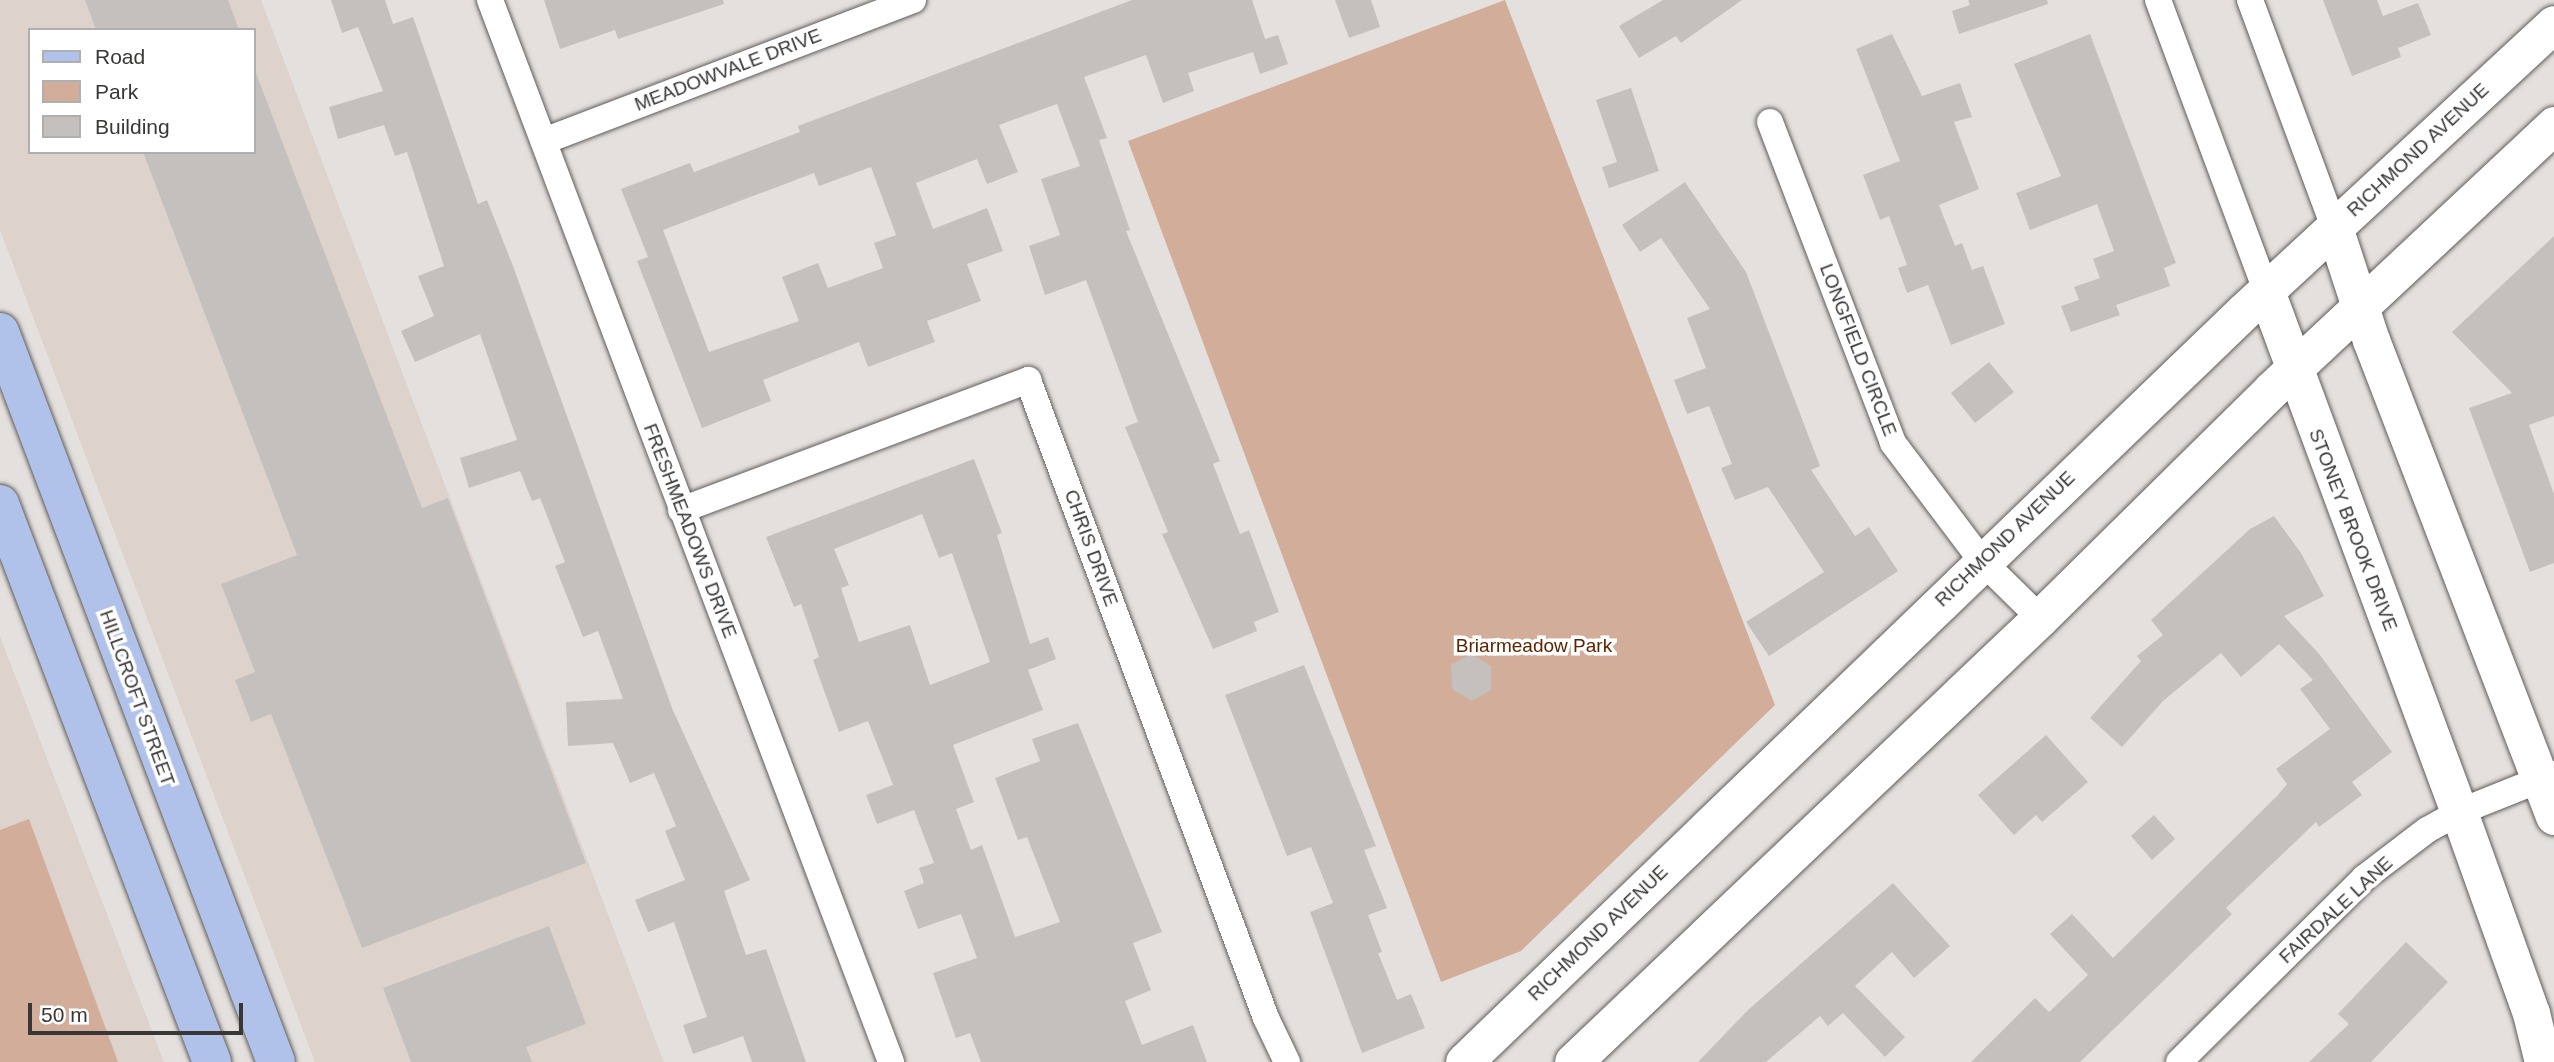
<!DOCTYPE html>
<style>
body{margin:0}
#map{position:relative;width:2554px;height:1062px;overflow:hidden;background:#e4e0de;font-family:Arial,sans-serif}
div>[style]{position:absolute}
.built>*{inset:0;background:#ded3cc}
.green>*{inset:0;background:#d1ad9a}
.building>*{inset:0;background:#c4c0be}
.roads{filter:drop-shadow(0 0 2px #605d5b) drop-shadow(0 0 2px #605d5b)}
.street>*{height:26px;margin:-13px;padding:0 13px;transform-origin:13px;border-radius:13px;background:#fff}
.secondary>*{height:37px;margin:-18.5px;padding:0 18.5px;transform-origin:18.5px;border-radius:18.5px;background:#fff}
.primary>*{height:38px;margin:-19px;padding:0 19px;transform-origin:19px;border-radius:19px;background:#b1c2ea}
span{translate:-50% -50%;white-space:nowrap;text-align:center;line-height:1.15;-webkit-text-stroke:7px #fff;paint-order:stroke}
.street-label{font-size:19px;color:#393736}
.park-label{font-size:19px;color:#5a2500}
.legend{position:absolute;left:28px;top:28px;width:228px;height:126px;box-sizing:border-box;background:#fff;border:2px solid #b0afaf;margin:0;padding:9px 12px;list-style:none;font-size:21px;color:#393736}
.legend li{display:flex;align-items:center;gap:14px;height:35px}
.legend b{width:35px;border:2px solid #b0afaf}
.scale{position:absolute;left:28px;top:1003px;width:215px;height:32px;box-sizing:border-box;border:4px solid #393736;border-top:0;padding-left:9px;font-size:21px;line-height:24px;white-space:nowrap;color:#393736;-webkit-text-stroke:5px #fff;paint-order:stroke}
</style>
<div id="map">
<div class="built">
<div style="clip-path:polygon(evenodd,0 0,261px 0,664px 1062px,315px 1062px,0 230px,0 0,30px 30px,254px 30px,254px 152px,30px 152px,30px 30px)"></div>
<div style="clip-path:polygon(0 636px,164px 1062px,0 1062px)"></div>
</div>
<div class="green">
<div style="clip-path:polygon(1505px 0,1775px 705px,1521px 951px,1441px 982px,1128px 141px)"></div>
<div style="clip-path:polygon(29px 819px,118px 1062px,0 1062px,0 830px)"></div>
</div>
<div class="building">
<div style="clip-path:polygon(85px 0,228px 0,239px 30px,96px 30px)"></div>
<div style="clip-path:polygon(331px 0,385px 0,393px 24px,413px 17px,478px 204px,487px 200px,513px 266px,672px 708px,750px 880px,724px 891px,746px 955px,766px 949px,806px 1062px,752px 1062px,743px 1036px,693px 1054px,683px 1025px,707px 1017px,674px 922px,648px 932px,635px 900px,685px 880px,665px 831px,676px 826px,654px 773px,630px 783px,613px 743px,568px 746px,566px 702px,623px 699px,598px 631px,583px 637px,555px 566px,565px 562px,540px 498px,532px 501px,520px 471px,469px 488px,460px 458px,517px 440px,480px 334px,415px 362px,401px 331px,434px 316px,418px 276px,444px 266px,407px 152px,395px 156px,384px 125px,338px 139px,329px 107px,383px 91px,358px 27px,342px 33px)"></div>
<div style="clip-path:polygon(544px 0,723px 0,724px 4px,618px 39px,615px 30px,560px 49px)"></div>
<div style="clip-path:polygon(evenodd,1132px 0,1252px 0,1265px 39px,1278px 35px,1288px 64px,1260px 74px,1253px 52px,1188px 73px,1194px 91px,1163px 103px,1146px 55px,1084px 77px,1107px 138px,1099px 140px,1130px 230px,1126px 231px,1220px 461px,1213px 464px,1240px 534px,1249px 530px,1279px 612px,1254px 622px,1257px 631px,1213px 649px,1162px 534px,1168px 532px,1125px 427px,1138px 422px,1086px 280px,1045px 295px,1029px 246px,1060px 235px,1041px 179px,1080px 166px,1057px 104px,999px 125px,1018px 172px,987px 184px,977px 159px,916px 183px,933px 229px,987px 208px,1003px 251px,967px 264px,981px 301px,927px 321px,935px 342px,868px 367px,859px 342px,763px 380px,771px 401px,702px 428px,637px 261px,648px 257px,621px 189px,690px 163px,694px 172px,800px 132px,798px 126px,1132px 0,871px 167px,896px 235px,874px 243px,883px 268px,828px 288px,818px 263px,782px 277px,799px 321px,709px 352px,663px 230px,814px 173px,819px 186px,871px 167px)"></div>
<div style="clip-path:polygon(1335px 0,1371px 0,1380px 27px,1349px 38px)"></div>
<div style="clip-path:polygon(1663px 0,1742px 0,1681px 43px,1676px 36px,1639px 58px,1619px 26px)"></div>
<div style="clip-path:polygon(1968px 0,2047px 0,2048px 4px,1959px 34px,1952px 11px,1970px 5px)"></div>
<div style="clip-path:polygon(2323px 0,2377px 0,2383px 16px,2418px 3px,2431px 35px,2398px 48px,2401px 57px,2352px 76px)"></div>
<div style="clip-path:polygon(1892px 34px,1922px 96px,1960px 83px,1972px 117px,1954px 122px,1979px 189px,1939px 205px,1955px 246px,1962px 243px,1972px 270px,1983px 266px,2005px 324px,1951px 345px,1928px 285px,1907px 293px,1898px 268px,1907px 265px,1889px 216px,1880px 220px,1863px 175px,1900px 161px,1856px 49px)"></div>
<div style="clip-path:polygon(2090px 34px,2176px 263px,2164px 268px,2170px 286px,2116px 305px,2120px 315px,2071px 332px,2061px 306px,2079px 300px,2074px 287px,2100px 278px,2093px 259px,2114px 251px,2097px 204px,2030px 230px,2016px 193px,2061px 176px,2014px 64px)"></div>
<div style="clip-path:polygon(256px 73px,422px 508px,448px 498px,586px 863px,362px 948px,271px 714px,251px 722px,235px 680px,255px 672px,221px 584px,297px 555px,143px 152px,254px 152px)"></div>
<div style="clip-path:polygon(1631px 88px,1659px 171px,1609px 188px,1602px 167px,1617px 162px,1596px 100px)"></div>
<div style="clip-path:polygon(1685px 182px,1746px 272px,1820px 466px,1811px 470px,1855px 536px,1869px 527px,1898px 571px,1769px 656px,1746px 622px,1824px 572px,1768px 487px,1735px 500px,1721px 468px,1732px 464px,1709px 406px,1687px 414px,1674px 380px,1706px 368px,1687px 318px,1710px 309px,1661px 238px,1640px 252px,1622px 225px)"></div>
<div style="clip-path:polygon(2554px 236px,2554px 416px,2529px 425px,2554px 494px,2554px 563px,2530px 572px,2469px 408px,2512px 393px,2452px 332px)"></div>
<div style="clip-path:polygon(1989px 362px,2014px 392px,1975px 423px,1951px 393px)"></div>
<div style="clip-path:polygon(evenodd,974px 459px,1002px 533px,997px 535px,1030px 644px,1048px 637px,1056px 659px,1028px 670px,1043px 710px,953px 745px,974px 802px,956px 809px,971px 850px,982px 845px,1015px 937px,1060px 922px,1027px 837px,1018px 840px,995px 778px,1040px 761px,1032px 739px,1078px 723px,1162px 932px,1133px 943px,1151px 990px,1125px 1001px,1142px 1045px,1193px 1025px,1207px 1062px,981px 1062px,970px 1033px,956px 1038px,933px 973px,977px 958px,961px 914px,918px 929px,904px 891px,924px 883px,919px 868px,934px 863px,914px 810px,877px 824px,866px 795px,893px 785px,868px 721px,839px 732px,813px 660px,819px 657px,801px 604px,794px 607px,766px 537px,974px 459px,922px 514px,939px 558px,952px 553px,990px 662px,930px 685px,910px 625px,859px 642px,841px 588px,849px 585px,834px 549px,922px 514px)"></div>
<div style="clip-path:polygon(2274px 516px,2301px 553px,2324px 596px,2284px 616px,2320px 655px,2392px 752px,2352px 782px,2362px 795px,2319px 827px,2316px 822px,2226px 908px,2232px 914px,2080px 1062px,1971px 1062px,2035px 998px,2049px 1012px,2088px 975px,2050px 934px,2072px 914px,2113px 958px,2277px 796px,2287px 784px,2276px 769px,2330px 729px,2300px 689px,2313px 680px,2279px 644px,2241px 677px,2221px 653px,2163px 701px,2122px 747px,2090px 718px,2141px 661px,2137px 656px,2163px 635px,2151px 620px,2250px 529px)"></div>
<div style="clip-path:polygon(1471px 654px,1491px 666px,1491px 690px,1472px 701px,1452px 689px,1451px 665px)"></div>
<div style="clip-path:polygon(1304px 665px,1376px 846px,1364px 850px,1387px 908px,1368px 915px,1382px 952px,1378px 953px,1397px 1000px,1411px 994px,1425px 1028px,1362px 1053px,1310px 912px,1333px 903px,1311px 847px,1287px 856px,1225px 695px)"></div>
<div style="clip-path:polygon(2046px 735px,2088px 782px,2042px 822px,2036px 815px,2014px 835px,1978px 795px)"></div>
<div style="clip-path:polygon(2154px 815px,2175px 839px,2152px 860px,2131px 836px)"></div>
<div style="clip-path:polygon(1893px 883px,1950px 946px,1914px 978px,1892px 952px,1855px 986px,1905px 1037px,1885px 1057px,1843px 1013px,1828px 1026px,1820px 1016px,1766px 1062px,1698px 1062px,1748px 1010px)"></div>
<div style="clip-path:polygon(549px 926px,586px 1024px,526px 1047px,532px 1062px,411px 1062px,383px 988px)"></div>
<div style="clip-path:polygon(2406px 942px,2448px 982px,2371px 1062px,2309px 1062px,2349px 1024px,2338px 1014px)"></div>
</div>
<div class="roads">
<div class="street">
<div style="left:490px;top:0;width:1135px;rotate:69.31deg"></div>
<div style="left:2158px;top:0;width:310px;rotate:69.6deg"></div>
<div style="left:2250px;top:0;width:242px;rotate:69.7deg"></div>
<div style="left:1770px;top:122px;width:344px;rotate:69deg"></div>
<div style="left:1893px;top:443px;width:148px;rotate:53deg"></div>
<div style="left:1982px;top:561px;width:81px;rotate:44.5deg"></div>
<div style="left:544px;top:141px;width:395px;rotate:-20.9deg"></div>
<div style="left:681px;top:510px;width:371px;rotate:-20.5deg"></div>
<div style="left:1028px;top:380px;width:681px;rotate:69.54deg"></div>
<div style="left:1266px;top:1018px;width:49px;rotate:64.5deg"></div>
<div style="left:2179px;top:1062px;width:261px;rotate:-44.8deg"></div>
<div style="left:2364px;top:878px;width:79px;rotate:-37.3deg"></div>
<div style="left:2427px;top:830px;width:37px;rotate:-29deg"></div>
<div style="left:2459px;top:812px;width:102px;rotate:-21.8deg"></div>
</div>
<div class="secondary">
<div style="left:2334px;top:227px;width:119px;rotate:71.9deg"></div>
<div style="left:2371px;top:340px;width:510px;rotate:68.97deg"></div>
<div style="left:2266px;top:291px;width:556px;rotate:69.67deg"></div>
<div style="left:2459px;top:812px;width:214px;rotate:70.3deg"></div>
<div style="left:2531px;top:1013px;width:50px;rotate:76.2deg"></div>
<div style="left:1464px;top:1062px;width:1083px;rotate:-43.91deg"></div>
<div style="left:2244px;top:311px;width:422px;rotate:-42.8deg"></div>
<div style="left:1573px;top:1062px;width:644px;rotate:-43.55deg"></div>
<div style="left:2040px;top:618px;width:325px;rotate:-44.6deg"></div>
<div style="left:2271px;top:390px;width:388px;rotate:-43.1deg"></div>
</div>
<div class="primary">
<div style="left:0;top:332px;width:780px;rotate:69.29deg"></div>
<div style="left:0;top:504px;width:597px;rotate:69.2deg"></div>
</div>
</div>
<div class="street-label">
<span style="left:728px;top:70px;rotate:-21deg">MEADOWVALE DRIVE</span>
<span style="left:2418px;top:150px;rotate:-43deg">RICHMOND AVENUE</span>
<span style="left:1858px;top:350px;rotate:69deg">LONGFIELD CIRCLE</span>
<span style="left:2353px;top:530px;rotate:69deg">STONEY BROOK DRIVE</span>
<span style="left:690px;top:531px;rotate:69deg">FRESHMEADOWS DRIVE</span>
<span style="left:2005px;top:539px;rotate:-44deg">RICHMOND AVENUE</span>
<span style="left:1091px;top:548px;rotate:70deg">CHRIS DRIVE</span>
<span style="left:137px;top:698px;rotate:70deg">HILLCROFT STREET</span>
<span style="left:2336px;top:910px;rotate:-43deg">FAIRDALE LANE</span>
<span style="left:1598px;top:933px;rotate:-44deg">RICHMOND AVENUE</span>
</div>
<div class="park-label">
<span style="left:1534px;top:646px">Briarmeadow Park</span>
</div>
<ul class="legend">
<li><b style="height:9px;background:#b1c2ea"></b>Road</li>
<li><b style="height:19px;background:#d1ad9a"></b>Park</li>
<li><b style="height:19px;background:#c4c0be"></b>Building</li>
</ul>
<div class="scale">50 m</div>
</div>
